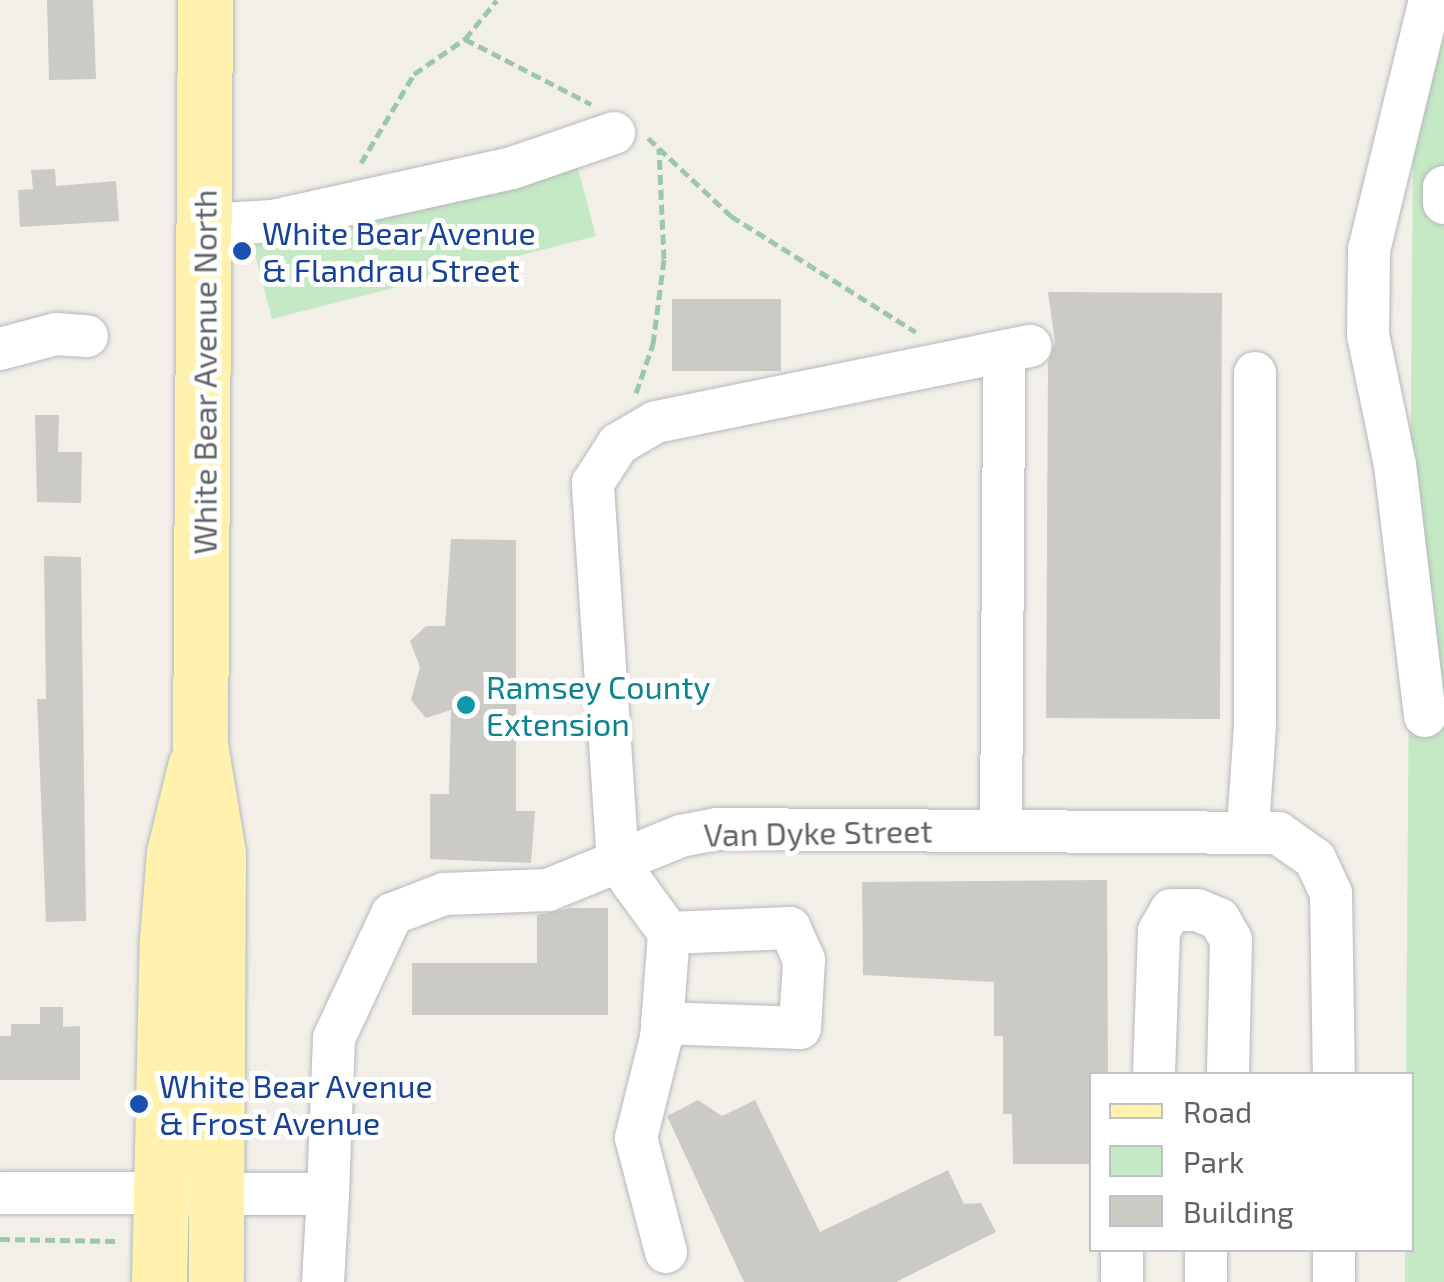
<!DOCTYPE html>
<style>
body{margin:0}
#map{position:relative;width:1444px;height:1282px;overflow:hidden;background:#f1efe8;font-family:"Exo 2",sans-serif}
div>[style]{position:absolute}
.green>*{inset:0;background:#c5e8c5}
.building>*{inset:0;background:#cccac5}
.path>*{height:5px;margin-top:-2.5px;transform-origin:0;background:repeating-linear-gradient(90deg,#9cc7a9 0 10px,transparent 0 15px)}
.roads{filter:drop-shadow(0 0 2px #b5b8bc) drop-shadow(0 0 2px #b5b8bc)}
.minor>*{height:42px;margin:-21px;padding:0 21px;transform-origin:21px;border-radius:21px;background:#fff}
.major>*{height:55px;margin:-27.5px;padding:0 27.5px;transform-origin:27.5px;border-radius:27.5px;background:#fff2af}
.dots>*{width:28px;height:28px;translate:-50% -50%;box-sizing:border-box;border:5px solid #fff;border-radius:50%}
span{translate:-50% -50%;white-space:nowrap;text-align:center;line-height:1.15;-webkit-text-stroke:10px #fff;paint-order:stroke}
.transit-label{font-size:32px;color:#164399}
.left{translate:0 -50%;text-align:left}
.street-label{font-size:32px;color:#5f6368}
.culture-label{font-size:32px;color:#0d838f}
.legend{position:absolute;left:1089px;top:1072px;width:325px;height:180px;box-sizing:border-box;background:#fff;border:2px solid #bfc1c3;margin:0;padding:12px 18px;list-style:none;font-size:30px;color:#5f6368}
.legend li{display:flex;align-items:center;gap:20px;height:50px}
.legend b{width:50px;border:2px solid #bfc1c3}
</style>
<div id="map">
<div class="green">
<div style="clip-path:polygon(1414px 0,1444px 0,1444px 1282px,1405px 1282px,1405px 1250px,1412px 1250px,1412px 1074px,1406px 1074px)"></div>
<div style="clip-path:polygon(576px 162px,596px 236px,272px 319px,253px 246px)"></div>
</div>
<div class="building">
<div style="clip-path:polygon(47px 0,93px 0,96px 79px,49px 80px)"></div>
<div style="clip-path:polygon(55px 169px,56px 186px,116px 181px,119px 221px,20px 227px,18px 190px,33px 189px,31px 170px)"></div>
<div style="clip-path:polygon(1048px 292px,1222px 293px,1220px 719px,1046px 718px,1048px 363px,1055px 342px)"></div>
<div style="clip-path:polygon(672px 299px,781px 299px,781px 371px,672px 371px)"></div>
<div style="clip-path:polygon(35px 415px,59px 415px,58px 452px,82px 452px,81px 503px,37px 502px)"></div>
<div style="clip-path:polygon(451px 539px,516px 540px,516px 811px,535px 811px,531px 863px,430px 859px,430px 794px,449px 794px,451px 710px,426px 718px,411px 700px,420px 667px,410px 641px,426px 626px,445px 626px)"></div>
<div style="clip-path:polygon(44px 556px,81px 557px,86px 921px,46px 922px,37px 699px,46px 699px)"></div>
<div style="clip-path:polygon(1107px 880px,1108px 1074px,1092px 1074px,1092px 1164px,1013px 1164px,1012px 1114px,1003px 1114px,1003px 1036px,994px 1036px,994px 982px,863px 975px,862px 882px)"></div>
<div style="clip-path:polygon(571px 908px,608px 908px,608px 1015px,412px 1015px,412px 963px,537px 963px,537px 915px)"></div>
<div style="clip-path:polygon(40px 1007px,63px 1007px,63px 1027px,80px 1026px,80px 1080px,0 1080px,0 1036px,11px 1036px,11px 1024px,40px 1024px)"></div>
<div style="clip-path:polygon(698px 1100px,722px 1116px,755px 1100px,820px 1232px,948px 1170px,964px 1204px,981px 1203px,996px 1232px,896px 1282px,744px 1282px,667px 1116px)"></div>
</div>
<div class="path">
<div style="left:465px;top:39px;width:142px;rotate:27.3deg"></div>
<div style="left:648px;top:138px;width:114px;rotate:43.2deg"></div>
<div style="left:731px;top:216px;width:218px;rotate:32.1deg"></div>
<div style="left:361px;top:163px;width:104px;rotate:-59.2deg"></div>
<div style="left:414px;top:74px;width:62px;rotate:-34.5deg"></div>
<div style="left:465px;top:39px;width:50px;rotate:-50.6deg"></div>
<div style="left:636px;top:393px;width:52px;rotate:-70.9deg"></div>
<div style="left:653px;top:344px;width:86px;rotate:-82.6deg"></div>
<div style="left:664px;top:259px;width:111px;rotate:-92.6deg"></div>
<div style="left:0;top:1239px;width:117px;rotate:1deg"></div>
</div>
<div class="roads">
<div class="minor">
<div style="left:1444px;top:187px;width:16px;rotate:90deg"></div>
<div style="left:204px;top:225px;width:69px;rotate:-3.3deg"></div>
<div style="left:273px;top:221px;width:245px;rotate:-12.5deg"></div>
<div style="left:512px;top:168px;width:108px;rotate:-18.9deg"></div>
<div style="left:0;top:349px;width:58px;rotate:-15deg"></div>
<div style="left:56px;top:334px;width:31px;rotate:4deg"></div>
<div style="left:1425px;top:716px;width:253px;rotate:-96.8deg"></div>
<div style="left:1395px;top:465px;width:133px;rotate:-101.7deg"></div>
<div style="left:1368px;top:335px;width:85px;rotate:-89.3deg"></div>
<div style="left:1369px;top:250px;width:257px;rotate:-76.3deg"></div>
<div style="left:1248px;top:828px;width:104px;rotate:-86.1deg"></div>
<div style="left:1255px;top:724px;width:351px;rotate:-90deg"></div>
<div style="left:1001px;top:829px;width:478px;rotate:-89.6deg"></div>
<div style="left:662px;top:1023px;width:138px;rotate:2.1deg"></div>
<div style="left:800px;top:1028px;width:68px;rotate:-86.6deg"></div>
<div style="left:804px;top:960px;width:35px;rotate:-114deg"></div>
<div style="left:790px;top:928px;width:121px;rotate:177.6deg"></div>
<div style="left:1154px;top:1074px;width:143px;rotate:-88deg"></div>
<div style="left:1159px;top:931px;width:24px;rotate:-60deg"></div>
<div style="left:1171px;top:910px;width:26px"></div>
<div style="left:1197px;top:910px;width:24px;rotate:22deg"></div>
<div style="left:1219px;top:919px;width:24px;rotate:60deg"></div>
<div style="left:1231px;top:940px;width:134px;rotate:91.3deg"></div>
<div style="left:0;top:1193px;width:328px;rotate:0.2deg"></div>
<div style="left:328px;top:1194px;width:156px;rotate:-87.8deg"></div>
<div style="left:334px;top:1038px;width:137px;rotate:-64.9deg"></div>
<div style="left:392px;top:914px;width:56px;rotate:-21deg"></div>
<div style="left:444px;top:894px;width:104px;rotate:-2.2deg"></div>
<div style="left:548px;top:890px;width:144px;rotate:-22.1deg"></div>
<div style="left:681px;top:836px;width:37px;rotate:-11deg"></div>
<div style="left:717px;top:829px;width:561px;rotate:0.41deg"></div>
<div style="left:1278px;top:833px;width:45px;rotate:35.1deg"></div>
<div style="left:1315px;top:859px;width:38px;rotate:65deg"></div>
<div style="left:1331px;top:893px;width:181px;rotate:89.1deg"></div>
<div style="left:666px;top:1252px;width:118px;rotate:-104.7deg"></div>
<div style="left:636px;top:1138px;width:103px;rotate:-76deg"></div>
<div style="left:661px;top:1038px;width:105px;rotate:-85.6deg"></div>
<div style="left:669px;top:933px;width:87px;rotate:-126.1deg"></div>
<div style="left:618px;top:863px;width:381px;rotate:-93.8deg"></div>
<div style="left:593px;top:483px;width:46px;rotate:-57.3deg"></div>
<div style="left:618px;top:444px;width:44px;rotate:-30.1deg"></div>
<div style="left:656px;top:422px;width:382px;rotate:-11.5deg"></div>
<div style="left:323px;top:1282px;width:88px;rotate:-86.7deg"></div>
<div style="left:1122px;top:1282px;width:32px;rotate:-90deg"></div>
<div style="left:1206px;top:1282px;width:32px;rotate:-90deg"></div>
<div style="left:1334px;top:1282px;width:32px;rotate:-90deg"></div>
</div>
<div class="major">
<div style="left:205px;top:0;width:745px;rotate:90.38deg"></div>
<div style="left:200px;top:745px;width:110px;rotate:80.6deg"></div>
<div style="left:218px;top:854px;width:428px;rotate:90.3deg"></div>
<div style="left:159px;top:1282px;width:341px;rotate:-88.7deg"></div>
<div style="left:167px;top:941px;width:88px;rotate:-85.5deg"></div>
<div style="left:174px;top:853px;width:89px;rotate:-76.3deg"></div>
</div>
</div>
<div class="dots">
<div style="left:242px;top:251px;background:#1a4fb4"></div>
<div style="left:466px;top:705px;background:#0f9aa8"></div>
<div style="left:139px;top:1104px;background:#1a4fb4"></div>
</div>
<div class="transit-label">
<span class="left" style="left:262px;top:251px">White Bear Avenue<br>&amp; Flandrau Street</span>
<span class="left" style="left:159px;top:1104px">White Bear Avenue<br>&amp; Frost Avenue</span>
</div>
<div class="street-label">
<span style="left:204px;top:372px;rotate:-90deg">White Bear Avenue North</span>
<span style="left:818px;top:832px;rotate:-1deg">Van Dyke Street</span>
</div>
<div class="culture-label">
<span class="left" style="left:486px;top:705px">Ramsey County<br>Extension</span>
</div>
<ul class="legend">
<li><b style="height:12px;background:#fff2af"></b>Road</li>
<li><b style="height:28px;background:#c5e8c5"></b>Park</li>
<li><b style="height:28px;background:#cccac5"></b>Building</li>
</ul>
</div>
